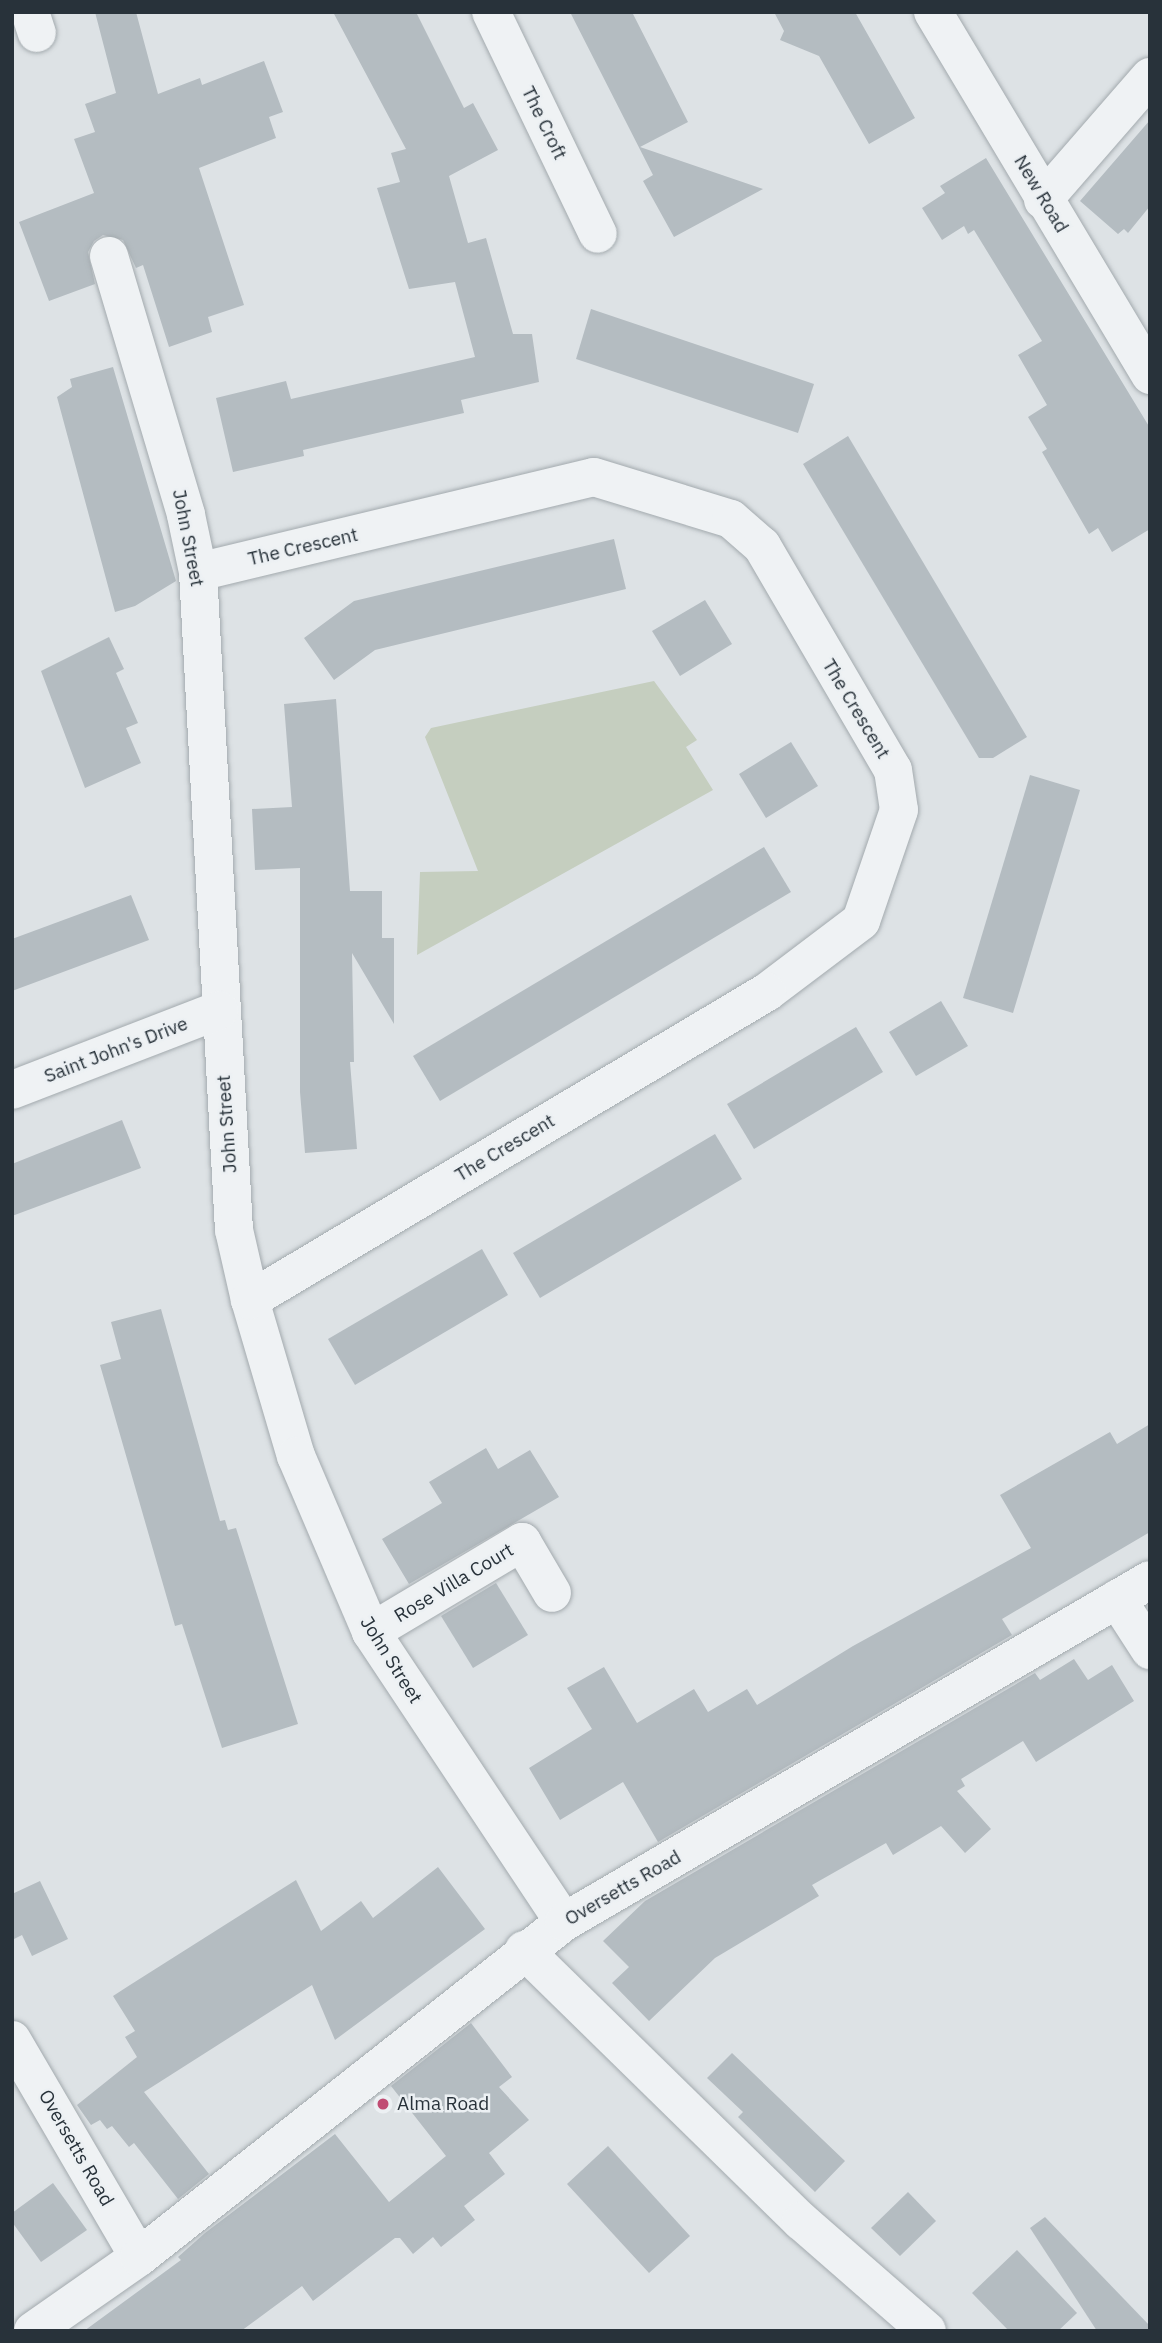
<!DOCTYPE html>
<style>
body{margin:0}
#map{position:relative;width:1162px;height:2343px;overflow:hidden;background:#dde2e5;font-family:"IBM Plex Sans",sans-serif}
div>[style]{position:absolute}
.green>*{inset:0;background:#c5cebf}
.building>*{inset:0;background:#b4bcc1}
.roads{filter:drop-shadow(0 0 2px #a3aaae) drop-shadow(0 0 2px #a3aaae)}
.street>*{height:38px;margin:-19px;padding:0 19px;transform-origin:19px;border-radius:19px;background:#eff2f4}
.dots>*{width:19px;height:19px;translate:-50% -50%;box-sizing:border-box;border:4px solid #ecf0f3;border-radius:50%}
span{translate:-50% -50%;white-space:nowrap;text-align:center;line-height:1.15;-webkit-text-stroke:5px #ecf0f3;paint-order:stroke}
.street-label{font-size:19px;color:#28323a}
.poi-label{font-size:19px;color:#28323a}
.left{translate:0 -50%;text-align:left}
.frame{position:absolute;inset:0;border:14px solid #28323a;pointer-events:none}
</style>
<div id="map">
<div class="green">
<div style="clip-path:polygon(654px 681px,697px 740px,686px 747px,713px 790px,417px 955px,420px 872px,478px 871px,425px 737px,431px 728px)"></div>
</div>
<div class="building">
<div style="clip-path:polygon(95px 12px,136px 12px,158px 94px,200px 78px,202px 85px,264px 61px,283px 112px,269px 117px,276px 138px,199px 168px,244px 305px,208px 317px,212px 332px,169px 347px,143px 265px,136px 268px,123px 240px,103px 235px,94px 241px,88px 252px,95px 284px,49px 301px,19px 222px,94px 193px,74px 139px,95px 132px,85px 104px,116px 93px)"></div>
<div style="clip-path:polygon(333px 12px,416px 12px,464px 108px,473px 103px,498px 150px,449px 176px,468px 243px,486px 238px,513px 334px,532px 334px,539px 382px,461px 400px,464px 413px,303px 450px,304px 456px,233px 472px,216px 398px,286px 381px,291px 399px,475px 357px,455px 282px,409px 289px,377px 188px,400px 182px,391px 153px,406px 149px)"></div>
<div style="clip-path:polygon(570px 12px,632px 12px,688px 122px,640px 147px,763px 189px,674px 237px,643px 181px,653px 175px)"></div>
<div style="clip-path:polygon(774px 12px,855px 12px,915px 118px,869px 144px,819px 56px,780px 40px,784px 31px)"></div>
<div style="clip-path:polygon(1150px 120px,1150px 206px,1128px 233px,1124px 229px,1118px 234px,1080px 201px)"></div>
<div style="clip-path:polygon(986px 158px,1150px 428px,1150px 529px,1112px 552px,1098px 528px,1089px 534px,1042px 452px,1047px 449px,1028px 417px,1047px 405px,1018px 355px,1042px 341px,974px 230px,968px 234px,964px 226px,942px 240px,922px 208px,945px 193px,940px 186px)"></div>
<div style="clip-path:polygon(591px 309px,814px 384px,798px 433px,576px 359px)"></div>
<div style="clip-path:polygon(113px 367px,176px 581px,135px 606px,115px 612px,57px 397px,72px 387px,70px 379px)"></div>
<div style="clip-path:polygon(848px 436px,1027px 737px,993px 758px,979px 758px,803px 464px)"></div>
<div style="clip-path:polygon(614px 539px,626px 589px,375px 650px,334px 680px,304px 638px,354px 601px)"></div>
<div style="clip-path:polygon(705px 600px,732px 644px,680px 676px,652px 631px)"></div>
<div style="clip-path:polygon(109px 637px,124px 669px,116px 673px,138px 723px,126px 728px,141px 763px,85px 788px,41px 671px)"></div>
<div style="clip-path:polygon(336px 699px,350px 891px,382px 891px,382px 938px,394px 938px,394px 1024px,352px 953px,354px 1062px,350px 1062px,357px 1149px,305px 1153px,300px 1092px,300px 868px,255px 870px,252px 809px,292px 807px,284px 704px)"></div>
<div style="clip-path:polygon(791px 742px,818px 786px,766px 818px,739px 774px)"></div>
<div style="clip-path:polygon(1030px 775px,1080px 790px,1013px 1013px,963px 998px)"></div>
<div style="clip-path:polygon(764px 847px,791px 892px,440px 1101px,413px 1056px)"></div>
<div style="clip-path:polygon(131px 895px,149px 940px,12px 991px,12px 939px)"></div>
<div style="clip-path:polygon(941px 1001px,968px 1046px,916px 1076px,889px 1032px)"></div>
<div style="clip-path:polygon(856px 1027px,883px 1072px,754px 1149px,727px 1104px)"></div>
<div style="clip-path:polygon(122px 1120px,141px 1168px,12px 1216px,12px 1164px)"></div>
<div style="clip-path:polygon(715px 1134px,742px 1179px,540px 1298px,513px 1253px)"></div>
<div style="clip-path:polygon(482px 1249px,508px 1295px,355px 1385px,328px 1339px)"></div>
<div style="clip-path:polygon(161px 1309px,220px 1521px,225px 1520px,228px 1530px,236px 1528px,298px 1724px,222px 1748px,182px 1624px,175px 1626px,100px 1365px,121px 1359px,111px 1322px)"></div>
<div style="clip-path:polygon(1150px 1424px,1150px 1532px,1002px 1619px,1012px 1635px,658px 1842px,623px 1782px,560px 1820px,529px 1768px,592px 1729px,567px 1688px,604px 1667px,637px 1723px,694px 1689px,708px 1712px,747px 1689px,757px 1705px,853px 1646px,1031px 1548px,1000px 1495px,1110px 1432px,1117px 1444px)"></div>
<div style="clip-path:polygon(486px 1448px,498px 1469px,530px 1450px,559px 1497px,409px 1584px,382px 1539px,442px 1503px,429px 1482px)"></div>
<div style="clip-path:polygon(496px 1583px,528px 1635px,473px 1668px,441px 1616px)"></div>
<div style="clip-path:polygon(1074px 1659px,1088px 1680px,1112px 1665px,1134px 1701px,1036px 1762px,1023px 1741px,961px 1779px,965px 1786px,957px 1791px,991px 1829px,965px 1853px,941px 1826px,893px 1855px,886px 1843px,812px 1885px,819px 1896px,715px 1958px,649px 2021px,612px 1983px,629px 1967px,603px 1941px,645px 1901px,1035px 1673px,1040px 1680px)"></div>
<div style="clip-path:polygon(438px 1867px,485px 1929px,335px 2040px,312px 1985px,144px 2092px,209px 2174px,178px 2199px,134px 2143px,129px 2147px,112px 2126px,107px 2129px,100px 2120px,91px 2125px,77px 2105px,137px 2057px,125px 2037px,135px 2031px,113px 1996px,130px 1985px,296px 1880px,321px 1931px,361px 1901px,373px 1918px)"></div>
<div style="clip-path:polygon(40px 1881px,68px 1939px,32px 1956px,22px 1935px,12px 1940px,12px 1894px)"></div>
<div style="clip-path:polygon(471px 2023px,512px 2077px,499px 2087px,529px 2120px,489px 2153px,505px 2174px,464px 2206px,475px 2220px,441px 2247px,433px 2237px,413px 2254px,400px 2238px,395px 2238px,313px 2301px,302px 2286px,241px 2331px,84px 2331px,181px 2260px,178px 2257px,205px 2233px,335px 2134px,389px 2202px,446px 2156px,391px 2086px)"></div>
<div style="clip-path:polygon(732px 2053px,845px 2161px,815px 2192px,738px 2117px,743px 2112px,707px 2078px)"></div>
<div style="clip-path:polygon(608px 2146px,690px 2236px,649px 2273px,567px 2184px)"></div>
<div style="clip-path:polygon(53px 2183px,87px 2230px,41px 2262px,12px 2222px,12px 2213px)"></div>
<div style="clip-path:polygon(908px 2192px,936px 2221px,900px 2256px,871px 2228px)"></div>
<div style="clip-path:polygon(1045px 2217px,1150px 2326px,1150px 2331px,1097px 2331px,1030px 2228px)"></div>
<div style="clip-path:polygon(1017px 2250px,1077px 2313px,1058px 2331px,1009px 2331px,972px 2293px)"></div>
</div>
<div class="roads">
<div class="street">
<div style="left:30px;top:12px;width:22px;rotate:72deg"></div>
<div style="left:491px;top:12px;width:246px;rotate:64.3deg"></div>
<div style="left:933px;top:12px;width:423px;rotate:59.1deg"></div>
<div style="left:1043px;top:200px;width:163px;rotate:-49deg"></div>
<div style="left:109px;top:256px;width:270px;rotate:73.4deg"></div>
<div style="left:186px;top:515px;width:58px;rotate:78.1deg"></div>
<div style="left:198px;top:572px;width:659px;rotate:86.87deg"></div>
<div style="left:234px;top:1230px;width:72px;rotate:77.1deg"></div>
<div style="left:250px;top:1300px;width:163px;rotate:73.6deg"></div>
<div style="left:296px;top:1456px;width:191px;rotate:66.9deg"></div>
<div style="left:371px;top:1632px;width:348px;rotate:56.4deg"></div>
<div style="left:198px;top:572px;width:407px;rotate:-13.5deg"></div>
<div style="left:594px;top:477px;width:143px;rotate:17deg"></div>
<div style="left:731px;top:519px;width:41px;rotate:41.1deg"></div>
<div style="left:762px;top:546px;width:259px;rotate:59.7deg"></div>
<div style="left:893px;top:770px;width:40px;rotate:81.5deg"></div>
<div style="left:899px;top:810px;width:117px;rotate:108.9deg"></div>
<div style="left:861px;top:921px;width:118px;rotate:142.9deg"></div>
<div style="left:767px;top:992px;width:602px;rotate:149.22deg"></div>
<div style="left:12px;top:1090px;width:222px;rotate:-21.1deg"></div>
<div style="left:1117px;top:1599px;width:61px;rotate:57.1deg"></div>
<div style="left:371px;top:1632px;width:176px;rotate:-30.8deg"></div>
<div style="left:522px;top:1542px;width:59px;rotate:59.5deg"></div>
<div style="left:524px;top:1950px;width:388px;rotate:44.4deg"></div>
<div style="left:801px;top:2221px;width:167px;rotate:41.1deg"></div>
<div style="left:12px;top:2040px;width:251px;rotate:59.7deg"></div>
<div style="left:33px;top:2331px;width:129px;rotate:-34.9deg"></div>
<div style="left:139px;top:2257px;width:541px;rotate:-38.25deg"></div>
<div style="left:564px;top:1922px;width:678px;rotate:-30.27deg"></div>
</div>
</div>
<div class="dots">
<div style="left:383px;top:2104px;background:#c04c73"></div>
</div>
<div class="street-label">
<span style="left:544px;top:123px;rotate:64deg">The Croft</span>
<span style="left:1041px;top:194px;rotate:59deg">New Road</span>
<span style="left:188px;top:538px;rotate:79deg">John Street</span>
<span style="left:303px;top:547px;rotate:-13deg">The Crescent</span>
<span style="left:856px;top:709px;rotate:59deg">The Crescent</span>
<span style="left:116px;top:1050px;rotate:-21deg">Saint John's Drive</span>
<span style="left:227px;top:1124px;rotate:-94deg">John Street</span>
<span style="left:505px;top:1148px;rotate:-31deg">The Crescent</span>
<span style="left:454px;top:1583px;rotate:-31deg">Rose Villa Court</span>
<span style="left:391px;top:1660px;rotate:58deg">John Street</span>
<span style="left:623px;top:1888px;rotate:-30deg">Oversetts Road</span>
<span style="left:76px;top:2148px;rotate:60deg">Oversetts Road</span>
</div>
<div class="poi-label">
<span class="left" style="left:397px;top:2104px">Alma Road</span>
</div>
<div class="frame"></div>
</div>
